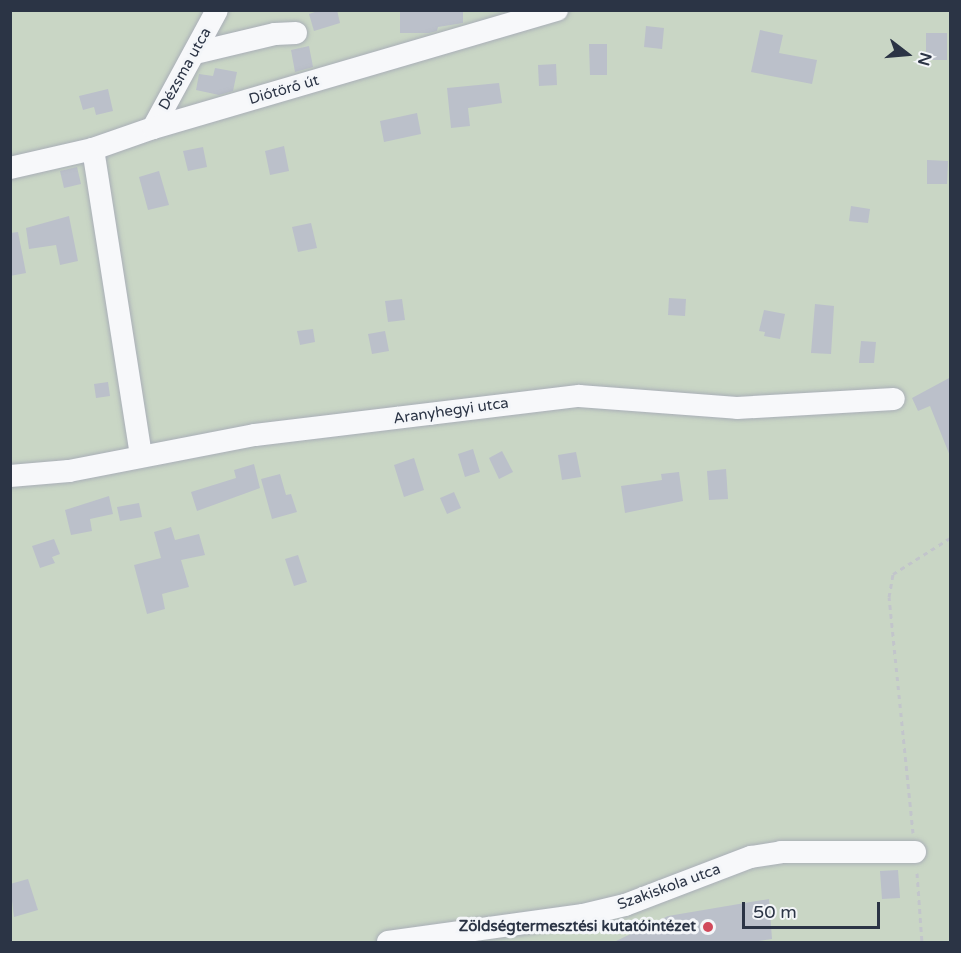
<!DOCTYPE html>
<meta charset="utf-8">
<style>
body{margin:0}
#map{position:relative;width:961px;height:953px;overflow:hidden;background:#e4e7ec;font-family:"Varela Round",sans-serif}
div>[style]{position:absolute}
.green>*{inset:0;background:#c9d6c5}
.building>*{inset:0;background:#bbc0ca}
.path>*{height:3px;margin-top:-1.5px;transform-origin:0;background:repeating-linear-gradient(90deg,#c2c5cb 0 4.5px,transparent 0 9px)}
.roads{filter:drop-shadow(0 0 2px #a9aeb7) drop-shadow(0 0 2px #a9aeb7)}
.minor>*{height:22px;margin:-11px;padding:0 11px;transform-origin:11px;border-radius:11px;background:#f7f8fa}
.dots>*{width:16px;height:16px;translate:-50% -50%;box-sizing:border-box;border:3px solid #f4f6f9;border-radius:50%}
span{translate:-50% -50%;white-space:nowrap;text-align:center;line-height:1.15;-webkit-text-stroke:6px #f4f6f9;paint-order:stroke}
.street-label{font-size:15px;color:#2b3445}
.poi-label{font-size:15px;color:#2b3445;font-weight:700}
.right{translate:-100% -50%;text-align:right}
.frame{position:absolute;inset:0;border:12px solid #2b3445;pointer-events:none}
.north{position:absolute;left:877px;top:24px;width:60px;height:60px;-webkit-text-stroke:4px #f4f6f9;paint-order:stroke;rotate:106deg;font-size:16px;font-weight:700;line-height:24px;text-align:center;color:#2b3445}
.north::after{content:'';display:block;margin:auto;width:21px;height:27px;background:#2b3445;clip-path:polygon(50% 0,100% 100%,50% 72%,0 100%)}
.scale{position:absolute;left:742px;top:902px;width:138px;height:27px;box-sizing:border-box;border:3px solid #2b3445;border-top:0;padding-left:8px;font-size:18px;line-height:21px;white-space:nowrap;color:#2b3445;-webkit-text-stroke:4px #f4f6f9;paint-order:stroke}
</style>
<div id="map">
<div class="green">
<div style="clip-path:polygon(10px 11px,950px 11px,950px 942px,11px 942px)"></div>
</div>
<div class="building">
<div style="clip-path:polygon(321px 10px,337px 10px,340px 23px,314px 31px,309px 14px)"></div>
<div style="clip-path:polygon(400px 10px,463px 10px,463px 23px,438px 27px,437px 31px,429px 33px,400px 33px)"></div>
<div style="clip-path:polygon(646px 26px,664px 28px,662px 49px,644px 47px)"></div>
<div style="clip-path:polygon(760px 30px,783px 35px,779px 53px,817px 60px,812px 84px,751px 72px)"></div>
<div style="clip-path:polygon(926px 33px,947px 33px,947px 60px,926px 60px)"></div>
<div style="clip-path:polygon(589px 44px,607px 44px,607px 75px,590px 75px)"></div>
<div style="clip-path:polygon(309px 46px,313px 67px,295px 72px,291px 50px)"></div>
<div style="clip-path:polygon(556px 64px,557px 85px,539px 86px,538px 65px)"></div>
<div style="clip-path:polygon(215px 68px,237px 72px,233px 91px,219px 95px,196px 90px,199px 74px,213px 76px)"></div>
<div style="clip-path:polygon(499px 83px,502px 103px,468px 108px,470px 126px,451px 128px,447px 88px)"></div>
<div style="clip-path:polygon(108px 89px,113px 111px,96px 115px,94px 107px,83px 110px,79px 96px)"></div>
<div style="clip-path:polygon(417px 113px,421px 134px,384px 142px,380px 121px)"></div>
<div style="clip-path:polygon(284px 146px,289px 171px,270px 175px,265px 151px)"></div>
<div style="clip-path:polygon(203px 147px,207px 167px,188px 171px,183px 151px)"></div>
<div style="clip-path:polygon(927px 160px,948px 161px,947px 184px,927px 184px)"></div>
<div style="clip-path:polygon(77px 167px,81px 184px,64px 188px,60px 171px)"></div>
<div style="clip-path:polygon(159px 171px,169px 205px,148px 210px,139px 177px)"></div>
<div style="clip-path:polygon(851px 206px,870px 209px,868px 223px,849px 221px)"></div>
<div style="clip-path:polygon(69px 216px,78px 261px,60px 265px,56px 245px,29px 249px,26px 228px)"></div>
<div style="clip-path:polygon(311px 223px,317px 248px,298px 252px,292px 227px)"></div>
<div style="clip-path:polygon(18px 232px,26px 273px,10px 276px,10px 233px)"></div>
<div style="clip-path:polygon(669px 298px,686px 299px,685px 316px,668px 315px)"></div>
<div style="clip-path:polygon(402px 299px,405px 320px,388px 322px,385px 301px)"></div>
<div style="clip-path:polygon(815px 304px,834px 306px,831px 354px,811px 353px)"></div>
<div style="clip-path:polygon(764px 310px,785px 314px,780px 339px,764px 336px,765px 332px,759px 331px)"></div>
<div style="clip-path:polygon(313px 329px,315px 342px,300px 345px,297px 331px)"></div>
<div style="clip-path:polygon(385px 331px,389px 351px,372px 354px,368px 334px)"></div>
<div style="clip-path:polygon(861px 341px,876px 342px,874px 363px,859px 363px)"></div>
<div style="clip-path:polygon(951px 377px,951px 456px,950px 456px,930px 406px,918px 411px,912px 398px)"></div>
<div style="clip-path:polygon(108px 382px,110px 396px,96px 398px,94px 384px)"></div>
<div style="clip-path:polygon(473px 449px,480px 472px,465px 477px,458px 454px)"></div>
<div style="clip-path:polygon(502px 451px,513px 472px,499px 479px,489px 458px)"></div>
<div style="clip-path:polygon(576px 452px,581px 477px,562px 480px,558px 455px)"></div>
<div style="clip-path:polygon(414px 458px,424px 490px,404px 497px,394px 465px)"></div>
<div style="clip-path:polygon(254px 464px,260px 488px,197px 511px,191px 492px,236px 478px,234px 470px)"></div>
<div style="clip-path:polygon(726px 469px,728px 499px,709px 500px,707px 471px)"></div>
<div style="clip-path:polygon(679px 472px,683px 501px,625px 513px,621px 486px,662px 480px,661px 474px)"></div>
<div style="clip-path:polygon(280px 474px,286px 495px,291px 494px,297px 512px,272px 519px,261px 479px)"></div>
<div style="clip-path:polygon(454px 492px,461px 508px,447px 514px,440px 498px)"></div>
<div style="clip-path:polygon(109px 496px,113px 514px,90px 519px,92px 531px,71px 535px,65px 510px)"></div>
<div style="clip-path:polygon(139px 503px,142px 517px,120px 521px,117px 507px)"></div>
<div style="clip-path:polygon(171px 527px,175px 540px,199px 534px,205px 555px,181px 560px,189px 587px,162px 594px,165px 609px,147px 614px,134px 565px,161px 558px,154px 532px)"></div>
<div style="clip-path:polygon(54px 539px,60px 554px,52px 557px,55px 563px,40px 568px,32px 546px)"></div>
<div style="clip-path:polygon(298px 555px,307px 582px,294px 586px,285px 559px)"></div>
<div style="clip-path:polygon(898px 870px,900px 898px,882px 899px,880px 871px)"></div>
<div style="clip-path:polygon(28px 879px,38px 910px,14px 917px,10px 884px)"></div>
<div style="clip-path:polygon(769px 899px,772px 939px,751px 942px,614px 942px,668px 916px)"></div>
</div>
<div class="path">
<div style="left:913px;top:833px;width:237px;rotate:-95.8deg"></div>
<div style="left:889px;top:597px;width:23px;rotate:-80deg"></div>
<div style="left:893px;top:574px;width:67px;rotate:-32.3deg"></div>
<div style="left:917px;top:873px;width:69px;rotate:85.9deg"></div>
</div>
<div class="roads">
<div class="minor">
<div style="left:195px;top:53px;width:82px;rotate:-13.4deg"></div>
<div style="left:275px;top:34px;width:21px;rotate:-3deg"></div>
<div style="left:153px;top:128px;width:134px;rotate:-61.5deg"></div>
<div style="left:93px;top:149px;width:311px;rotate:81.1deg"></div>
<div style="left:10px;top:168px;width:85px;rotate:-12.9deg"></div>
<div style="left:93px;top:149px;width:64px;rotate:-19.3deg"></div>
<div style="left:153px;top:128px;width:421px;rotate:-16.3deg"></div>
<div style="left:10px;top:476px;width:59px;rotate:-4.8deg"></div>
<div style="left:69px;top:471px;width:189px;rotate:-11deg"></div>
<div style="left:255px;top:435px;width:326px;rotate:-6.9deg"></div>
<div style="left:579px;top:396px;width:158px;rotate:4.3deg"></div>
<div style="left:737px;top:408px;width:157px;rotate:-3.3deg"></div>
<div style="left:388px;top:942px;width:197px;rotate:-7.9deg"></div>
<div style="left:583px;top:915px;width:43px;rotate:-13.4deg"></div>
<div style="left:625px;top:905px;width:135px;rotate:-20.9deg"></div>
<div style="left:751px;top:857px;width:30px;rotate:-9deg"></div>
<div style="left:781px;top:852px;width:134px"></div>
</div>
</div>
<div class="dots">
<div style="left:708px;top:927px;background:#d1495b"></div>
</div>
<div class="street-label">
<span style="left:185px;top:69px;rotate:-61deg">Dézsma utca</span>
<span style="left:284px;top:90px;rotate:-16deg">Diótörő út</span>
<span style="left:451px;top:411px;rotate:-8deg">Aranyhegyi utca</span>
<span style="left:669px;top:887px;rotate:-20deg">Szakiskola utca</span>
</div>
<div class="poi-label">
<span class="right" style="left:696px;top:927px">Zöldségtermesztési kutatóintézet</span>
</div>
<div class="frame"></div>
<div class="north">N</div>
<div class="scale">50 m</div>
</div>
